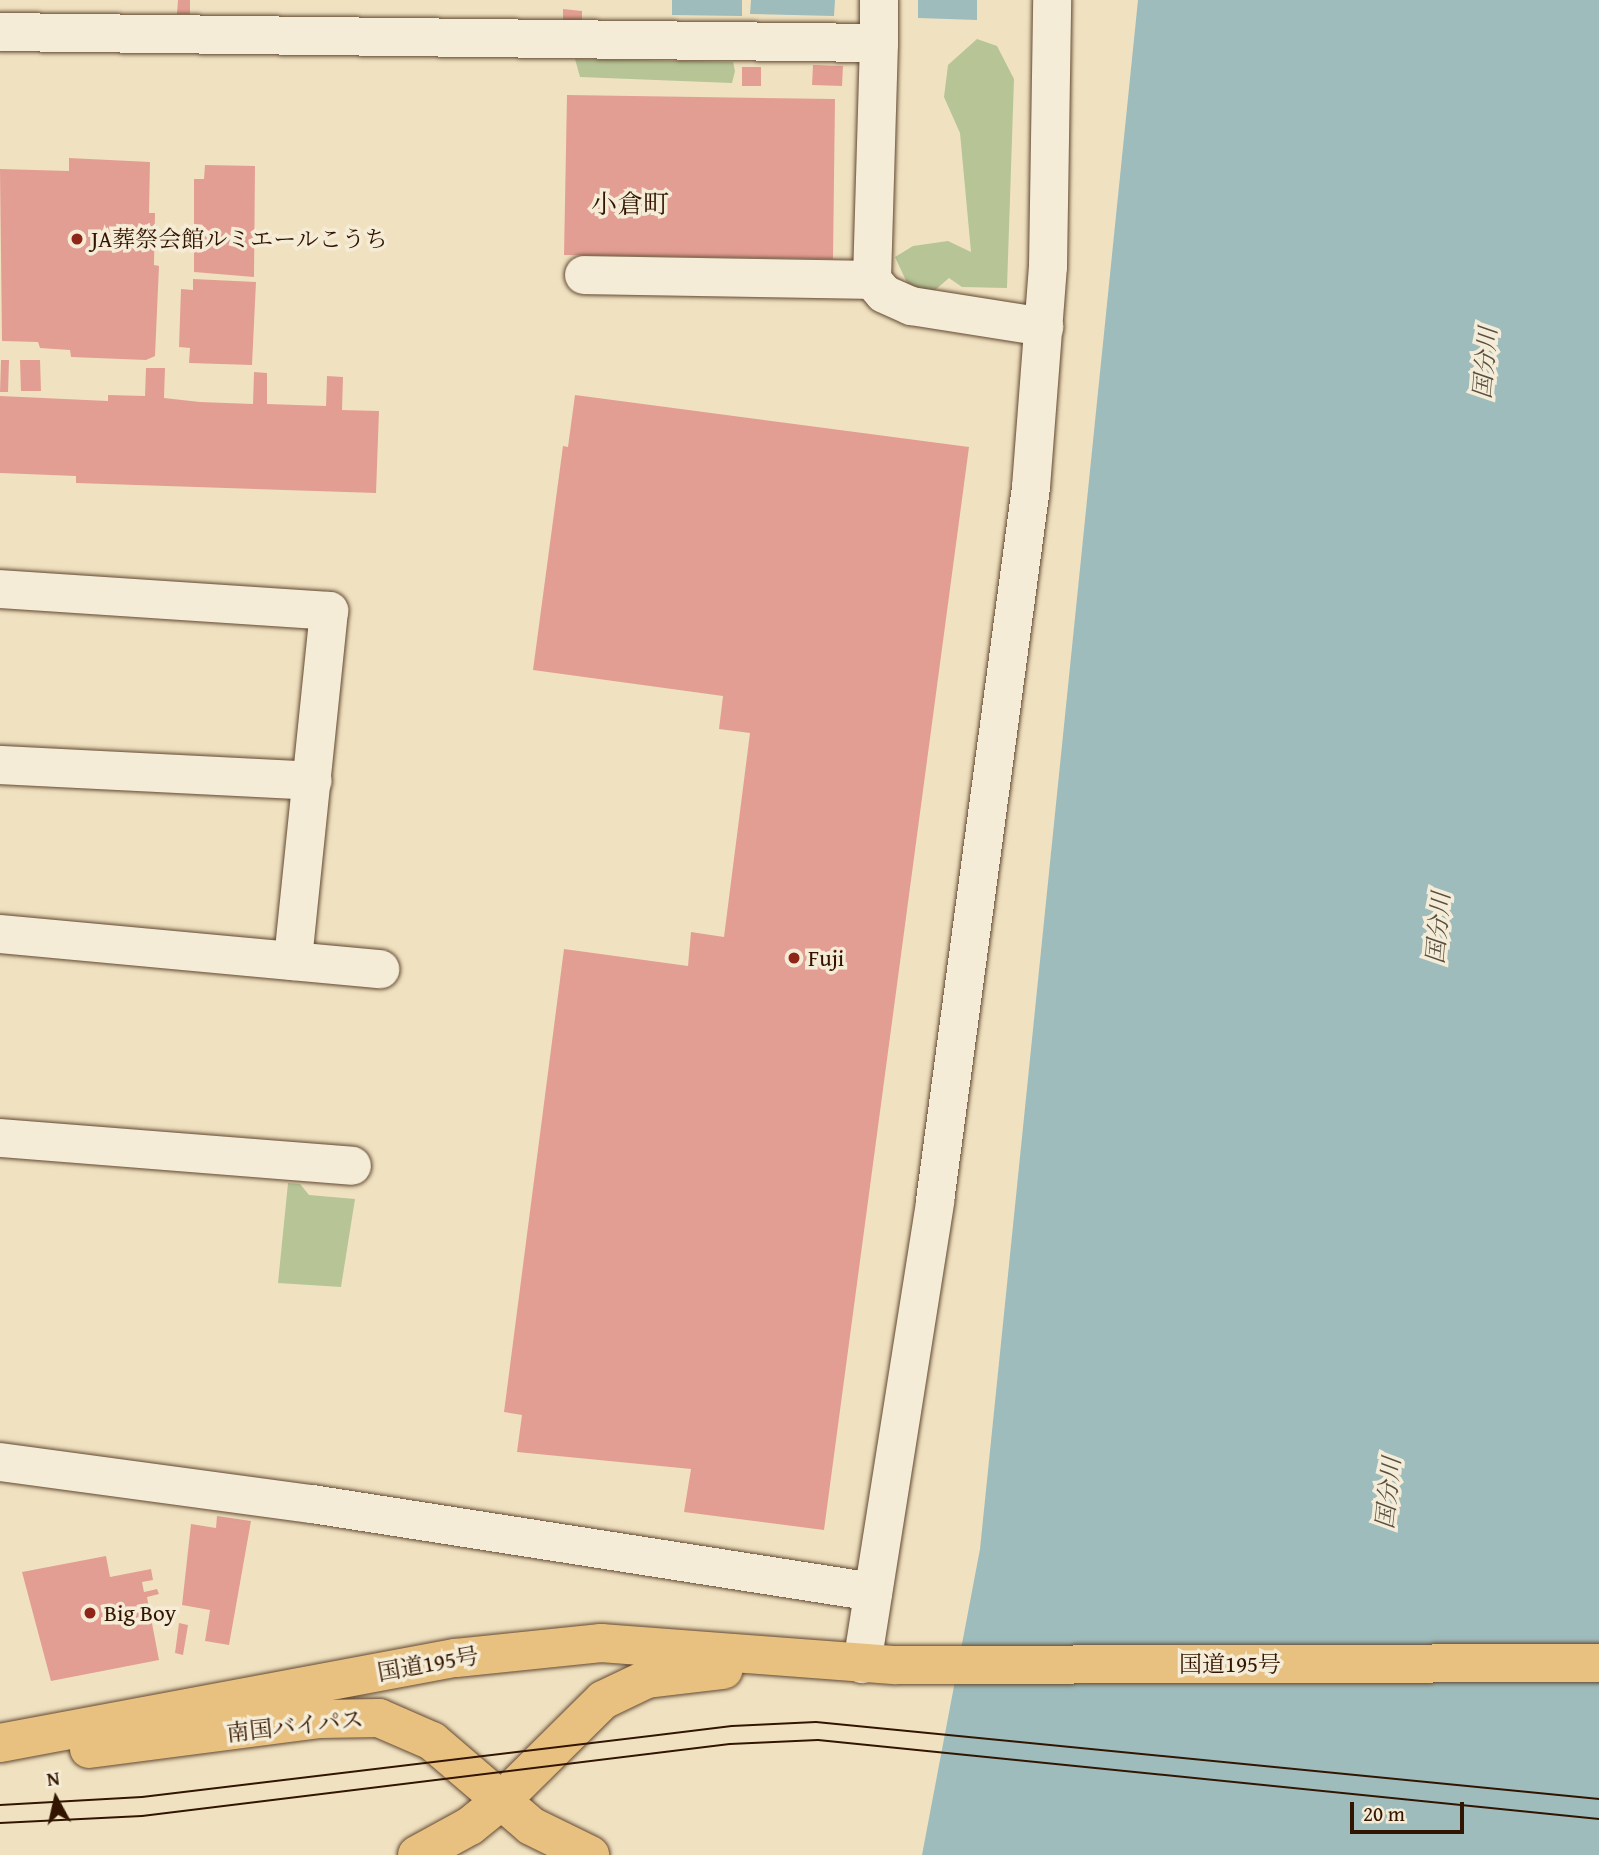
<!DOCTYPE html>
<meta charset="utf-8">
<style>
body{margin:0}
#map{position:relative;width:1599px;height:1855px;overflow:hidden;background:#f0e2c1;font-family:"Gentium Book Plus","Noto Serif JP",serif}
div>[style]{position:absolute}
.green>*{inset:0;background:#b6c496}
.water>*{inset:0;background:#9ebcbc}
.building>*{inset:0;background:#e39e93}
.roads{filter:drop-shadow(0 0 2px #624831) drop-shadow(0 0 2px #624831)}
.minor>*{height:38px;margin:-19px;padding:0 19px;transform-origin:19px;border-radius:19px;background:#f5ecd7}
.highway>*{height:38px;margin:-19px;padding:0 19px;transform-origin:19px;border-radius:19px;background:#e8c180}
.tram>*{height:2px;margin:-1px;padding:0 1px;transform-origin:1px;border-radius:1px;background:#321501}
.dots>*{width:19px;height:19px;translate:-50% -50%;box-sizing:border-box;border:4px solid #f5ecd7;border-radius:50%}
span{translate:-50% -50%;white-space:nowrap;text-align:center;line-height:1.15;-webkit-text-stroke:7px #f5ecd7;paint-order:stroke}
.poi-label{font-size:23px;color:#321501}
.left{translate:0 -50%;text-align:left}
.street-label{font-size:23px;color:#321501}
.water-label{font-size:24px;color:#584f42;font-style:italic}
.quarter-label{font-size:26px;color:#321501}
.north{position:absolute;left:21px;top:1764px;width:70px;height:70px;-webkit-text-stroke:5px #f5ecd7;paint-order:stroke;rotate:352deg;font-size:19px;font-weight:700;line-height:28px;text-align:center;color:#321501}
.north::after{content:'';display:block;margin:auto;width:24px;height:32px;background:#321501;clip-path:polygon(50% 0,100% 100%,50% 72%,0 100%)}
.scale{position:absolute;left:1350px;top:1802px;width:114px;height:32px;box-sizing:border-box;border:4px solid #321501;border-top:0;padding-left:9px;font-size:21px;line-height:24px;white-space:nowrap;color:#321501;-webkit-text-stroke:5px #f5ecd7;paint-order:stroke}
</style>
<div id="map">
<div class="green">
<div style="clip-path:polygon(977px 39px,997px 46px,1014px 79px,1007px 288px,962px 287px,949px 278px,927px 297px,909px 287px,895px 257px,913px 246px,948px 241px,971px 252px,960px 133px,944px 97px,948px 65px)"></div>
<div style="clip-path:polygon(575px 59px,733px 62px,735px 71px,732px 83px,580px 77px)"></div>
<div style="clip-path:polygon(288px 1183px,300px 1184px,309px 1195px,355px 1199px,341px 1287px,278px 1283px)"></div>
</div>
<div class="water">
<div style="clip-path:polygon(672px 0,742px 0,742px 16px,672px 15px)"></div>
<div style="clip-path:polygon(751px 0,835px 0,834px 16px,750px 14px)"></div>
<div style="clip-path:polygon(918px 0,977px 0,977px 20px,918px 18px)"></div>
<div style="clip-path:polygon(1138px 0,1599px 0,1599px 1855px,922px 1855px,980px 1549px)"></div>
</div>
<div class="building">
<div style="clip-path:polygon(178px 0,190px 0,190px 14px,177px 14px)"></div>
<div style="clip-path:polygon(563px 9px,582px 11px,582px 20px,563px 20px)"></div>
<div style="clip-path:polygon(813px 65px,843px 66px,842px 86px,812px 85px)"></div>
<div style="clip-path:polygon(742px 67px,761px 67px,761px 86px,742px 86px)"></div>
<div style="clip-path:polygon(567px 95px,835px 99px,833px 259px,564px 255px)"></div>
<div style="clip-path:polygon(69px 158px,150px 162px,149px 213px,155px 213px,154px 265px,159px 266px,155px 356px,146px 360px,71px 357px,70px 350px,40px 348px,38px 342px,2px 341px,0 169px,69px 171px)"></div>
<div style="clip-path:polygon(205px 165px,255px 166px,254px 277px,194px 272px,194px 179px,204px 179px)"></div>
<div style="clip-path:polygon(193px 279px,256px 282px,252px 365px,189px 363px,190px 348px,179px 347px,181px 289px,193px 290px)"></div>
<div style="clip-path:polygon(1px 360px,9px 360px,8px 392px,0 392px)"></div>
<div style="clip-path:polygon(20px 360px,40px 360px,41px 391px,21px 391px)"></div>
<div style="clip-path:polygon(146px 368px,165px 368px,164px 398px,200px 402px,253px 404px,254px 372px,267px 373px,267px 404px,326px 406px,327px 376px,343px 377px,342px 410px,379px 411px,376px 493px,76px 483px,76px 476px,0 473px,0 396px,108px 401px,108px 395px,145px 396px)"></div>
<div style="clip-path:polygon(575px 395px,969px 447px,824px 1530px,684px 1512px,691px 1469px,517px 1452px,522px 1415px,504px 1412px,564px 949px,688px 966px,691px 932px,724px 937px,750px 733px,719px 729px,723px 696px,533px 670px,563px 446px,568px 447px)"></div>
<div style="clip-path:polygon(217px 1516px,251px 1521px,229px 1645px,205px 1641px,210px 1610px,182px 1605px,191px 1524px,216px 1528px)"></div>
<div style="clip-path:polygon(106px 1556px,110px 1577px,151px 1569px,153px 1580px,142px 1582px,144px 1592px,157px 1589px,159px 1594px,147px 1597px,159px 1660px,51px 1681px,22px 1572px)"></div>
<div style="clip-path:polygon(179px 1623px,188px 1625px,183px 1655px,175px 1653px)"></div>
</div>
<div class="roads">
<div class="minor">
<div style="left:0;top:32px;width:879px;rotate:0.72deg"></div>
<div style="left:879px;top:43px;width:43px;rotate:-90deg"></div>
<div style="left:879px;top:43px;width:237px;rotate:91.7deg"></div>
<div style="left:872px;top:280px;width:18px;rotate:49deg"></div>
<div style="left:884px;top:294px;width:30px;rotate:24deg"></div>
<div style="left:911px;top:306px;width:135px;rotate:9deg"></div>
<div style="left:584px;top:275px;width:288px;rotate:1deg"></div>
<div style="left:0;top:589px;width:330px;rotate:3.8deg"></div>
<div style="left:329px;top:611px;width:352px;rotate:95.9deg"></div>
<div style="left:0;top:765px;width:313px;rotate:2.9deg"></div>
<div style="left:0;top:934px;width:382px;rotate:5.3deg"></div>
<div style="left:0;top:1138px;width:353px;rotate:4.5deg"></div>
<div style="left:0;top:1462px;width:315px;rotate:7.7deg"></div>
<div style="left:312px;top:1504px;width:568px;rotate:8.91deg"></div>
<div style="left:862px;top:1664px;width:469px;rotate:-81deg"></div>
<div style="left:935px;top:1201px;width:720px;rotate:-82.34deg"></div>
<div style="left:1031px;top:487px;width:221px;rotate:-85.6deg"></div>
<div style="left:1048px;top:267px;width:267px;rotate:-89.1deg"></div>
</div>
<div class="highway">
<div style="left:0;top:1743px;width:464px;rotate:-10.6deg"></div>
<div style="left:456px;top:1658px;width:146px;rotate:-5.9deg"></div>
<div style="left:601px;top:1643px;width:296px;rotate:4.3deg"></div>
<div style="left:896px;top:1665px;width:703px;rotate:-0.16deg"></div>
<div style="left:89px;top:1749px;width:233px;rotate:-7.4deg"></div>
<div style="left:320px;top:1719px;width:59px;rotate:-1deg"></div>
<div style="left:379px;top:1718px;width:58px;rotate:23.5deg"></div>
<div style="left:432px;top:1741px;width:130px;rotate:40.6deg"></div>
<div style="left:531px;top:1826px;width:66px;rotate:26.2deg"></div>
<div style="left:417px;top:1855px;width:60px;rotate:-28.7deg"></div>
<div style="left:470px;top:1826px;width:41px;rotate:-39.1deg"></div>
<div style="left:502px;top:1800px;width:142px;rotate:-44.7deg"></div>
<div style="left:603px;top:1700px;width:49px;rotate:-25.5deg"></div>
<div style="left:647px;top:1679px;width:77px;rotate:-6.8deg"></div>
</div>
</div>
<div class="tram">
<div style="left:0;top:1805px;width:142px;rotate:-3.2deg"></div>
<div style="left:142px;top:1797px;width:594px;rotate:-6.86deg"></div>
<div style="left:732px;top:1726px;width:84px;rotate:-2.7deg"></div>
<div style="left:816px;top:1722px;width:787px;rotate:5.62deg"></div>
<div style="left:0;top:1823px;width:142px;rotate:-2.8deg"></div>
<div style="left:142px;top:1816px;width:592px;rotate:-6.98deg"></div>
<div style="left:730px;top:1744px;width:88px;rotate:-2.6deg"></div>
<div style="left:818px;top:1740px;width:785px;rotate:5.78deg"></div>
</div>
<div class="dots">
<div style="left:77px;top:239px;background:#8f2418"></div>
<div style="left:794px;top:958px;background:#8f2418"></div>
<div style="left:90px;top:1613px;background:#8f2418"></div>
</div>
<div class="poi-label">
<span class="left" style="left:91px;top:239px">JA葬祭会館ルミエールこうち</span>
<span class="left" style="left:808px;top:958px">Fuji</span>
<span class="left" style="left:104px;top:1613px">Big Boy</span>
</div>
<div class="street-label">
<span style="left:428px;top:1664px;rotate:-10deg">国道195号</span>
<span style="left:1230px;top:1664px">国道195号</span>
<span style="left:295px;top:1726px;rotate:-6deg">南国バイパス</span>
</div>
<div class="water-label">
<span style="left:1485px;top:363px;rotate:-85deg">国分川</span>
<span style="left:1438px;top:928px;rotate:-85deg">国分川</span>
<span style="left:1388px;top:1493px;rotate:-84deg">国分川</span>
</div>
<div class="quarter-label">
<span style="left:630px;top:204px">小倉町</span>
</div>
<div class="north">N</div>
<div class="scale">20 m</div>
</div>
